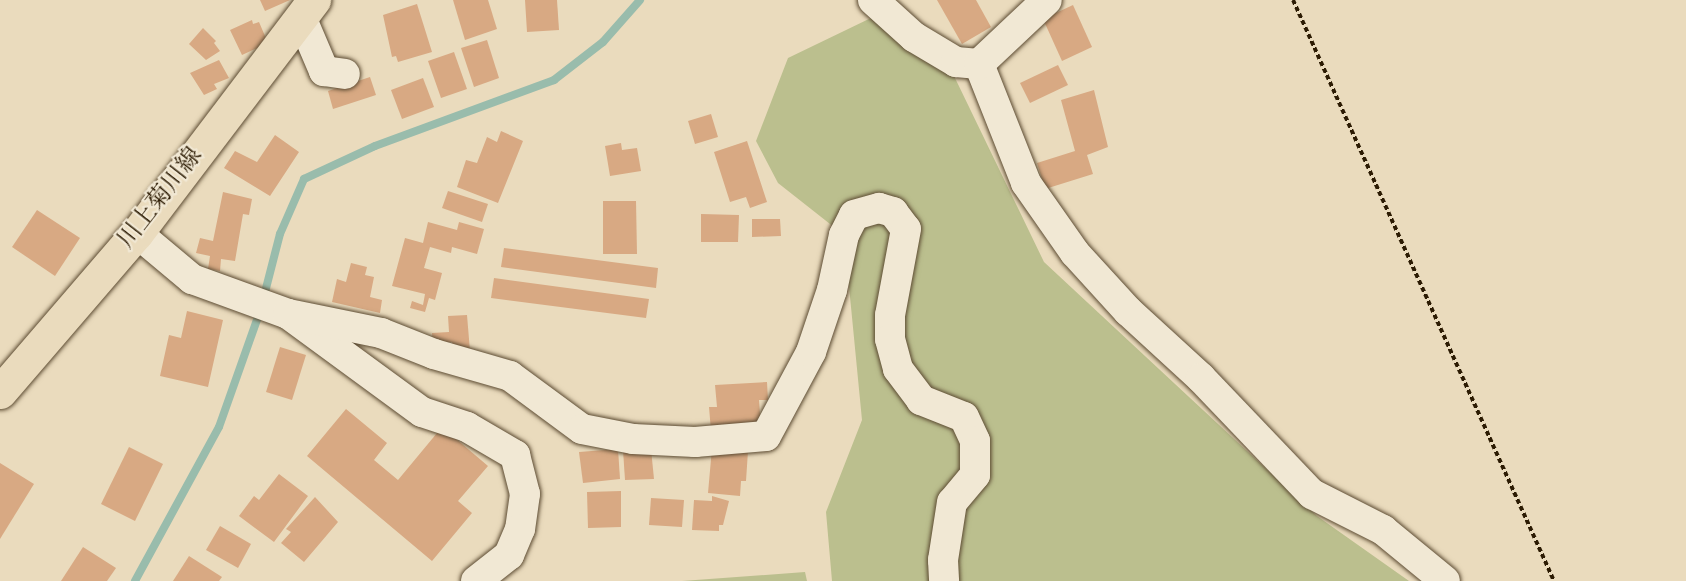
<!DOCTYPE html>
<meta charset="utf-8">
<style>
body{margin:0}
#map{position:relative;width:1686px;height:581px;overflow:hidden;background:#eadbbd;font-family:Vollkorn,"Noto Serif JP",serif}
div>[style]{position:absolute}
.green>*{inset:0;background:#bbbf8e}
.stream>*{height:8px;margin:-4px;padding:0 4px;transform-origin:4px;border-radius:4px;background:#99bcac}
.building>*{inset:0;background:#d8a983}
.path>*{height:4px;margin-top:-2px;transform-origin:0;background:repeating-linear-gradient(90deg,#2c1b03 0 4.5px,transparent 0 7.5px)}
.roads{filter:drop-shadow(0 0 2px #5c4b32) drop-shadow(0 0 2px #5c4b32)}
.minor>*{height:30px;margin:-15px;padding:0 15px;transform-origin:15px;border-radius:15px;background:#f1e8d4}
.major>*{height:33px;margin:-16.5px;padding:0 16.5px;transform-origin:16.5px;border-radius:16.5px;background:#eadbbd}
span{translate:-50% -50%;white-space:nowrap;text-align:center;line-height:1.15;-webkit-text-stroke:4.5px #f1e8d4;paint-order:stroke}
.street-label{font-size:24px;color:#2c1b03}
</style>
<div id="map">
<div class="green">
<div style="clip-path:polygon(873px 17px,955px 78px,1044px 262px,1317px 516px,1409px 581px,832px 581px,826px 512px,862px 420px,844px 235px,778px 183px,756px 141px,788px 58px)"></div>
<div style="clip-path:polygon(805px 572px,807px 581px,682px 581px)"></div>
</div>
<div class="stream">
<div style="left:263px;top:300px;width:68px;rotate:-75.6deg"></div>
<div style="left:280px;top:234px;width:60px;rotate:-66.4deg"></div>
<div style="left:304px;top:179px;width:78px;rotate:-24.9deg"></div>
<div style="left:375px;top:146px;width:191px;rotate:-20.2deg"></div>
<div style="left:554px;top:80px;width:62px;rotate:-37.8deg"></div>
<div style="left:603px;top:42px;width:56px;rotate:-48.6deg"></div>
<div style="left:135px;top:581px;width:175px;rotate:-61.4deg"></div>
<div style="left:219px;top:427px;width:123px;rotate:-70.5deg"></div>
</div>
<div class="building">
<div style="clip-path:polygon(260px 0,290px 0,265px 11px)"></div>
<div style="clip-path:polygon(453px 0,488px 0,497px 29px,465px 40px)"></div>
<div style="clip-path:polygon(525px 0,557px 0,559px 30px,527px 32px)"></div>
<div style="clip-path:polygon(937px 0,976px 0,991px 27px,962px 44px)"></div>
<div style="clip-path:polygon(417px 4px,432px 52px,398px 62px,396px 56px,392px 57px,383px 15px)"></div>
<div style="clip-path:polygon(1073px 5px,1092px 47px,1062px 61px,1043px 19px)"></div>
<div style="clip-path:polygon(252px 20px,253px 24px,259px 22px,268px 43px,242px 55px,230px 30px)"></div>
<div style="clip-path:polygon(203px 28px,216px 41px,214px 43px,220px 51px,206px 60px,189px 44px)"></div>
<div style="clip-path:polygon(487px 40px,499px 78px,474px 87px,461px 48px)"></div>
<div style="clip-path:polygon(454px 52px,467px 89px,441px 98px,428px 61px)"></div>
<div style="clip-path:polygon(219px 60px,229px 78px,214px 84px,217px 89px,204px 95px,190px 73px)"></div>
<div style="clip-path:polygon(1058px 65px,1068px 85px,1030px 103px,1020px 83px)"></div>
<div style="clip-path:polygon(370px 77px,376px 95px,333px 109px,328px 91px)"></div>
<div style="clip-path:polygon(423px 78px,434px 107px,402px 119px,391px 90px)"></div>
<div style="clip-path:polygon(1094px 90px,1108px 147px,1087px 155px,1093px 174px,1045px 189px,1037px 163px,1075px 151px,1061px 100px)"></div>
<div style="clip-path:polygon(711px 114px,718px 137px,695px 144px,688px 121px)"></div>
<div style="clip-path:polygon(501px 131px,523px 141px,498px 203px,457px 187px,466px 160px,477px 163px,487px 137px,497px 142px)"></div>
<div style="clip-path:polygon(275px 135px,299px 152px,270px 196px,224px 168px,235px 151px,257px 162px)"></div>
<div style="clip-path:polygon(747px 141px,767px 202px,750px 208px,746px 197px,730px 202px,714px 152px)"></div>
<div style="clip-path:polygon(621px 143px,622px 150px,637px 148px,641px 171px,610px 176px,605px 146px)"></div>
<div style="clip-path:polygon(448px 191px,488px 204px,482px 222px,442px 208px)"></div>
<div style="clip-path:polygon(223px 192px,252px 199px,249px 215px,243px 214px,235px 261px,221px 259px,220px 271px,208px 269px,210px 256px,196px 253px,200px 238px,213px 241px)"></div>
<div style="clip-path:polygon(603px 201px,636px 201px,637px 254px,603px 254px)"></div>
<div style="clip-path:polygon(37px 210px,80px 238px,55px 276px,12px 247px)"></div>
<div style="clip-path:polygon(701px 214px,739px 215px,738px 242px,701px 242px)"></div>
<div style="clip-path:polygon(752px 219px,780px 219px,781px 236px,752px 237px)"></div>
<div style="clip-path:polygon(428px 222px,457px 230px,459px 222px,484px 229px,477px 254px,452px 247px,451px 253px,430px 247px,424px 268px,442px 273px,435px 300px,429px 298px,425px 312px,410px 308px,412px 301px,423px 305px,425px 294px,392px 286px,405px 238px,423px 243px)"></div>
<div style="clip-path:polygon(504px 248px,658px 268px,656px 288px,501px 267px)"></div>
<div style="clip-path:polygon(351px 263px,367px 267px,365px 275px,374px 277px,370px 297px,382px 300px,380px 313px,332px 302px,337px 279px,346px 282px)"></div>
<div style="clip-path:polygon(494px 278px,649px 299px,646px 318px,491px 298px)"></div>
<div style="clip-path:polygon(187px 311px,223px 320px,208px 387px,160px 376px,169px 335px,181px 338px)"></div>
<div style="clip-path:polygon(467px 315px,470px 351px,453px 352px,452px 342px,433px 344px,432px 333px,449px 332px,448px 316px)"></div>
<div style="clip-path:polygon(280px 347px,306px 355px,292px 400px,266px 392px)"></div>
<div style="clip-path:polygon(767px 382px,768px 400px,759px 400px,761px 428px,711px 431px,709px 407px,717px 407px,715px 385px)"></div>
<div style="clip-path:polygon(346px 409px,387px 443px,374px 460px,398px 480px,442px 427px,488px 466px,458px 501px,472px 513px,432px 561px,307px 456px)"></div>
<div style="clip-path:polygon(129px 447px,163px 464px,135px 521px,101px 504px)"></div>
<div style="clip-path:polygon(712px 448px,748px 451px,746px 481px,741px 481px,740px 496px,708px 493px)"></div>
<div style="clip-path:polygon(618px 449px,620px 479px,583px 483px,579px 452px)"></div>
<div style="clip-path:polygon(651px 449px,654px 479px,625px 480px,623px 450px)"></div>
<div style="clip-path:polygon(0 463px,34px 484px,0 539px)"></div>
<div style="clip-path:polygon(279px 474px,308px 496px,274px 542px,239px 516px,254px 496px,259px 500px)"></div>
<div style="clip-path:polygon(621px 491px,621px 527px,588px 528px,587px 492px)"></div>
<div style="clip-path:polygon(712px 496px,729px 501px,723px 525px,719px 525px,719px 531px,692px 530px,694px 500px,712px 501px)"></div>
<div style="clip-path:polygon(315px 497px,338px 522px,304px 562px,281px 543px,291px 532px,286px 529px)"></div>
<div style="clip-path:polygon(651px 498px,684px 500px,682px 527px,649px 525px)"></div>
<div style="clip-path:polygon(220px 526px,251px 544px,238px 568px,206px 550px)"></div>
<div style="clip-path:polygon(83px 547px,116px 568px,107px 581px,61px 581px)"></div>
<div style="clip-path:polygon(189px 556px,222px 577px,219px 581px,173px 581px)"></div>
</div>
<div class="path">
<div style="left:1293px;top:0;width:637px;rotate:65.81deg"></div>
</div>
<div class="roads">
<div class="minor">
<div style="left:873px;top:0;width:55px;rotate:42.1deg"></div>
<div style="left:914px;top:37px;width:49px;rotate:30.8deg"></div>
<div style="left:956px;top:62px;width:23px;rotate:5deg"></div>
<div style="left:979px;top:64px;width:128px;rotate:68.4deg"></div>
<div style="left:1026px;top:183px;width:85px;rotate:55deg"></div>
<div style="left:1075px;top:253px;width:79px;rotate:47.6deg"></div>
<div style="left:1128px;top:311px;width:99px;rotate:42.5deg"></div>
<div style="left:1201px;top:378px;width:161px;rotate:46.3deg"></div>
<div style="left:1312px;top:494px;width:80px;rotate:26.9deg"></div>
<div style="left:1383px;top:530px;width:80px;rotate:39.4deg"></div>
<div style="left:301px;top:17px;width:59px;rotate:66.9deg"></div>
<div style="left:324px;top:71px;width:21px;rotate:8deg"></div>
<div style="left:979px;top:64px;width:93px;rotate:-43.3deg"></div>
<div style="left:137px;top:233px;width:72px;rotate:39.9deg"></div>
<div style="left:192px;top:279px;width:102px;rotate:20deg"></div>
<div style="left:288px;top:314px;width:166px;rotate:36.2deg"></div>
<div style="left:422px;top:412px;width:47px;rotate:18.4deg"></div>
<div style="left:467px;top:427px;width:56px;rotate:30.3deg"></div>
<div style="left:515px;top:455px;width:40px;rotate:75.6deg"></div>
<div style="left:525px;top:494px;width:35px;rotate:98deg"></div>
<div style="left:520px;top:529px;width:28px;rotate:113deg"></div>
<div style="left:509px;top:555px;width:42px;rotate:141.8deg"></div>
<div style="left:288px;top:314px;width:95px;rotate:11.5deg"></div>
<div style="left:381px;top:333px;width:57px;rotate:21.6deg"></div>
<div style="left:434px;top:354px;width:79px;rotate:16.1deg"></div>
<div style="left:510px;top:376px;width:89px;rotate:36.4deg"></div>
<div style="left:582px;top:429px;width:52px;rotate:11.1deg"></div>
<div style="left:633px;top:439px;width:62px;rotate:2.8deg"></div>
<div style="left:695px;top:442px;width:71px;rotate:-4.8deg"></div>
<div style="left:766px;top:436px;width:95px;rotate:-61.8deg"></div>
<div style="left:811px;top:352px;width:65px;rotate:-71.3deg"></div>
<div style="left:832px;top:290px;width:56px;rotate:-77.7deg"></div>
<div style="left:844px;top:235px;width:22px;rotate:-63deg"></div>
<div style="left:854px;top:215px;width:26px;rotate:-16deg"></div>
<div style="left:879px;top:208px;width:15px;rotate:16deg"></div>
<div style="left:893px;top:212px;width:21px;rotate:53deg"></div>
<div style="left:906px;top:229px;width:87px;rotate:100.5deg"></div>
<div style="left:890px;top:315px;width:24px;rotate:90deg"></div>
<div style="left:890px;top:339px;width:31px;rotate:75deg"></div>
<div style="left:898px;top:369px;width:39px;rotate:53deg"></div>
<div style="left:921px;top:400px;width:46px;rotate:21.6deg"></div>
<div style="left:964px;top:417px;width:26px;rotate:65deg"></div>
<div style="left:975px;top:441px;width:34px;rotate:90deg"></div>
<div style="left:975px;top:475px;width:35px;rotate:130deg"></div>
<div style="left:952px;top:502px;width:59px;rotate:98.8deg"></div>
<div style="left:943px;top:560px;width:21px;rotate:87deg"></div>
</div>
<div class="major">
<div style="left:0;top:392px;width:210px;rotate:-49.3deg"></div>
<div style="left:137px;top:233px;width:293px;rotate:-52.8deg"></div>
</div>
</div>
<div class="street-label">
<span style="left:161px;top:199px;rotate:-52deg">川上菊川線</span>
</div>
</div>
